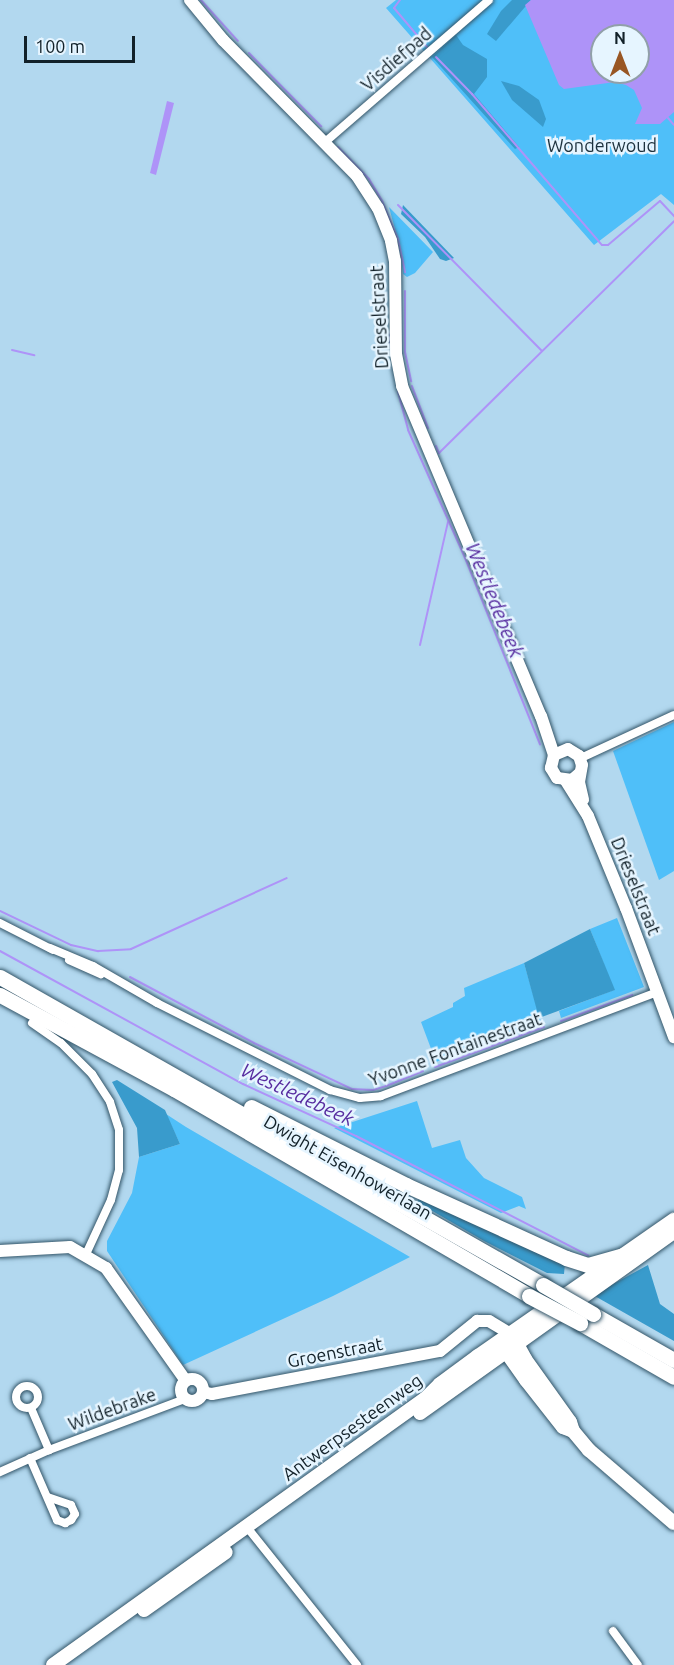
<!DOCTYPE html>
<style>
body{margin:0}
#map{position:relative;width:674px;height:1665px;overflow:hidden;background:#b2d8ef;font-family:Ubuntu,sans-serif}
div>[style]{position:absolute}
.green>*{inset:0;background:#4fbff9}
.forest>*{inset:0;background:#399bcc}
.water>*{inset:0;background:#ae93f8}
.stream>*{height:2px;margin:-1px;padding:0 1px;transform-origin:1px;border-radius:1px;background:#ae93f8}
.roads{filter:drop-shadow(0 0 2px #335568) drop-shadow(0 0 2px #335568)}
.street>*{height:8px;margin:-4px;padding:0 4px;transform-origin:4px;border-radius:4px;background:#fff}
.street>.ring{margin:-4px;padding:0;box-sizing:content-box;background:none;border:8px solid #fff;border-radius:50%}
.secondary>*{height:12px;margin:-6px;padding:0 6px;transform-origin:6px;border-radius:6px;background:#fff}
.secondary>.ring{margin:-6px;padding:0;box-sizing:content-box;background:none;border:12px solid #fff;border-radius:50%}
.primary>*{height:14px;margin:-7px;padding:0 7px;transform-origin:7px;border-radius:7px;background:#fff}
.highway>*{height:15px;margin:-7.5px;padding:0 7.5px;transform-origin:7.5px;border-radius:7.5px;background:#fff}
.bridges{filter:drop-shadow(0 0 2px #335568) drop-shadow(0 0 2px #335568)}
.highway-bridge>*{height:15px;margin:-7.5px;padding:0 7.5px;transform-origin:7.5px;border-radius:7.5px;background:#fff}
span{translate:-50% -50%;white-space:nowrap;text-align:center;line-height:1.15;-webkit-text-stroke:5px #e6f5ff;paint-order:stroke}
.street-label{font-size:18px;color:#122129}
.park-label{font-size:18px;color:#1d323e}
.water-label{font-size:20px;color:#572da0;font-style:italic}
.north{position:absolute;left:590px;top:24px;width:60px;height:60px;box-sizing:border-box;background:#e6f5ff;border:2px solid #91a0a9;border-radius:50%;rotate:0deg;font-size:16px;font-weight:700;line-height:24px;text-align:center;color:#122129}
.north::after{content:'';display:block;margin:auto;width:21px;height:27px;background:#985624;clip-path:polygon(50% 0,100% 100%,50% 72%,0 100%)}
.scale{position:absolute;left:24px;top:36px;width:111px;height:27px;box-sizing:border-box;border:3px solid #122129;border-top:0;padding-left:8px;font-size:18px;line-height:21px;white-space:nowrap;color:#122129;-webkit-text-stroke:4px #e6f5ff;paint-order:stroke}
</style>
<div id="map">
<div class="green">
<div style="clip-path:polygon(evenodd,396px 0,674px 0,674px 205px,661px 194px,594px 245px,386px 8px,396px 0,602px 36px,638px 36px,638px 72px,602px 72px,602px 36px)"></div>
<div style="clip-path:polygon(389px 207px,433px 252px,415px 273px,407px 277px,403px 274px,400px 248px)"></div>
<div style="clip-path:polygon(674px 722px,674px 871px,659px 880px,613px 751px)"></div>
<div style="clip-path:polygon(617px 918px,644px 987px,561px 1018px,559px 1011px,614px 990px,590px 929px)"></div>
<div style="clip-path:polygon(524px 963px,541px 1022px,436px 1062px,421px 1022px,453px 1007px,453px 1003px,465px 996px,464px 988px)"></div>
<div style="clip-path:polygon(417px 1101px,432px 1148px,460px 1140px,466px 1158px,484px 1178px,522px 1197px,526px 1209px,519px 1206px,501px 1213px,334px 1128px)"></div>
<div style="clip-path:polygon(166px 1114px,186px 1127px,410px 1257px,333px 1296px,183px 1365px,107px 1251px,107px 1241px,132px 1193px,139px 1157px,180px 1144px)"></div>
</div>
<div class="forest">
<div style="clip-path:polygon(512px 0,531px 0,496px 41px,487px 34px,501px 11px)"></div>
<div style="clip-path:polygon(456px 35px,463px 45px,487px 59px,487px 77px,474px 94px,519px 147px,515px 149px,432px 57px)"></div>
<div style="clip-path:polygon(501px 81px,519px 86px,539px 100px,546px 119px,543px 127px,512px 100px)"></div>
<div style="clip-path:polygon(403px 205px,454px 258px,446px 261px,440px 259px,425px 237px,401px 214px)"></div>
<div style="clip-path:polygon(590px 929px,615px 990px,539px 1018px,524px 963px)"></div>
<div style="clip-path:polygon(117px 1080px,165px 1110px,180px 1144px,139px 1157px,137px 1128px,112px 1082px)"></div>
<div style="clip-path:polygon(421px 1195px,565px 1263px,564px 1274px,547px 1273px,484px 1241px,417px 1202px)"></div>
<div style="clip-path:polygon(648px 1265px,660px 1304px,674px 1314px,674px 1341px,593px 1295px)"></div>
</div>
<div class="water">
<div style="clip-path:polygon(evenodd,531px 0,674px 0,674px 112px,660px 124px,635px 124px,642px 108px,634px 90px,626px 85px,615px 82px,564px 89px,559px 85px,525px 5px,531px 0,602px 36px,638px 36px,638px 72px,602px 72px,602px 36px)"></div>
<div style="clip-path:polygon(167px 101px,174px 103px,156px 175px,150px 173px)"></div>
</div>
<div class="stream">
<div style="left:201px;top:0;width:55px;rotate:47.9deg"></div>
<div style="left:400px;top:0;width:10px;rotate:127deg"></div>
<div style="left:394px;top:8px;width:51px;rotate:49.8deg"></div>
<div style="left:249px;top:53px;width:103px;rotate:45.4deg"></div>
<div style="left:436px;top:57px;width:52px;rotate:45.8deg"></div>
<div style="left:472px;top:94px;width:199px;rotate:49.3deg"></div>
<div style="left:602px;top:245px;width:6px"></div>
<div style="left:608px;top:245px;width:68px;rotate:-40.2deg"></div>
<div style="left:660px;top:201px;width:21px;rotate:47deg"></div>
<div style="left:668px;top:118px;width:9px;rotate:49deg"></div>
<div style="left:338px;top:147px;width:45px;rotate:45.9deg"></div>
<div style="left:369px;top:179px;width:26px;rotate:59deg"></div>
<div style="left:382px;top:201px;width:41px;rotate:67.2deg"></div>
<div style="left:398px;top:239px;width:34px;rotate:78deg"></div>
<div style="left:398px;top:205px;width:204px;rotate:45.4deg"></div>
<div style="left:405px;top:291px;width:61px;rotate:90deg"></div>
<div style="left:405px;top:352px;width:30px;rotate:78deg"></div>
<div style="left:390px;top:333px;width:12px;rotate:90deg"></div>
<div style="left:12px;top:350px;width:23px;rotate:13deg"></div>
<div style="left:412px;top:386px;width:45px;rotate:69.1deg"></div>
<div style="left:398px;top:392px;width:39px;rotate:75deg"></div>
<div style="left:408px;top:430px;width:140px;rotate:66deg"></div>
<div style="left:465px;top:558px;width:201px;rotate:68.1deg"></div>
<div style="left:436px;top:446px;width:8px;rotate:67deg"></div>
<div style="left:439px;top:453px;width:330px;rotate:-44.6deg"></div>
<div style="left:420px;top:645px;width:126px;rotate:-77.2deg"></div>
<div style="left:0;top:911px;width:79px;rotate:25.6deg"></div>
<div style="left:71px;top:945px;width:28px;rotate:13deg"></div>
<div style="left:98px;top:951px;width:33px;rotate:-3deg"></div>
<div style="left:131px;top:949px;width:171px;rotate:-24.5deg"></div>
<div style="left:0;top:951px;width:277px;rotate:28.7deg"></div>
<div style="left:243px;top:1084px;width:124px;rotate:24.7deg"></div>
<div style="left:356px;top:1136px;width:261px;rotate:27.2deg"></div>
<div style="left:130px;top:977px;width:140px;rotate:28deg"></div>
<div style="left:254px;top:1043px;width:108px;rotate:25.1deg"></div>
<div style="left:352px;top:1089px;width:21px;rotate:3deg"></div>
<div style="left:373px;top:1090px;width:14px;rotate:-17deg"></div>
<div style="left:386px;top:1086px;width:40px;rotate:-22deg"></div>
<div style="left:561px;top:1021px;width:76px;rotate:-20.1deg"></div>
<div style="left:435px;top:1067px;width:116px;rotate:-20.2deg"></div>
</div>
<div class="roads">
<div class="street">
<div style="left:324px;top:143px;width:218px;rotate:-40.9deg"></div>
<div style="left:581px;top:758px;width:102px;rotate:-24.8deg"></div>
<div style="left:0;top:923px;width:59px;rotate:27deg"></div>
<div style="left:50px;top:948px;width:47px;rotate:22.7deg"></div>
<div style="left:93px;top:966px;width:74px;rotate:30deg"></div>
<div style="left:157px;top:1003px;width:194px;rotate:26.7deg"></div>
<div style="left:330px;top:1090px;width:31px;rotate:15deg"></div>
<div style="left:360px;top:1098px;width:21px;rotate:-5deg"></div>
<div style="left:381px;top:1096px;width:296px;rotate:-20.6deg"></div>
<div style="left:69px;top:960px;width:35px;rotate:24deg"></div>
<div style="left:32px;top:1023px;width:35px;rotate:35deg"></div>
<div style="left:61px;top:1043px;width:44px;rotate:45deg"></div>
<div style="left:92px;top:1074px;width:33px;rotate:57deg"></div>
<div style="left:110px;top:1102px;width:29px;rotate:72deg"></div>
<div style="left:119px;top:1130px;width:40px;rotate:90deg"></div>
<div style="left:119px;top:1170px;width:31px;rotate:105deg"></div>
<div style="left:111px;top:1200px;width:60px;rotate:114.8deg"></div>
<div class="ring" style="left:16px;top:1386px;width:14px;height:14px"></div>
<div style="left:31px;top:1408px;width:46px;rotate:66.8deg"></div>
<div style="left:30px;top:1458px;width:68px;rotate:66.5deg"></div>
<div style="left:57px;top:1520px;width:9px;rotate:21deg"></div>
<div style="left:65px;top:1523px;width:7px;rotate:-27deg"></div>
<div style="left:71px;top:1520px;width:7px;rotate:-56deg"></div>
<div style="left:75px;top:1514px;width:10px;rotate:-114deg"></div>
<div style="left:71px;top:1505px;width:24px;rotate:-161deg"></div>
<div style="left:0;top:1472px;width:54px;rotate:-24.2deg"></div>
<div style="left:49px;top:1450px;width:145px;rotate:-20.6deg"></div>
<div style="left:246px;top:1526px;width:178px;rotate:51.4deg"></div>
<div style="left:613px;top:1631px;width:42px;rotate:53.7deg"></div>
</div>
<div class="secondary">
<div style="left:190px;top:0;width:52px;rotate:50.5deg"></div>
<div style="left:223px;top:40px;width:191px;rotate:45.4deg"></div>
<div style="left:357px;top:176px;width:38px;rotate:57deg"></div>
<div style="left:378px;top:208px;width:35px;rotate:68deg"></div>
<div style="left:391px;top:241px;width:20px;rotate:79deg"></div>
<div style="left:395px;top:261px;width:93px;rotate:89.4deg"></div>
<div style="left:396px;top:354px;width:33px;rotate:79deg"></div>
<div style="left:402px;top:386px;width:358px;rotate:67.2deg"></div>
<div style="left:541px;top:716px;width:41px;rotate:71.6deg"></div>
<div style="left:580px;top:773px;width:11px;rotate:139deg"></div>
<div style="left:572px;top:780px;width:15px;rotate:-172deg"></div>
<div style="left:557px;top:778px;width:12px;rotate:-121deg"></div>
<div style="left:551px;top:768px;width:13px;rotate:-77deg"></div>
<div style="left:554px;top:755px;width:15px;rotate:-23deg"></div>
<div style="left:568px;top:749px;width:13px;rotate:32deg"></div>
<div style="left:579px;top:756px;width:9px;rotate:72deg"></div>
<div style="left:582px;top:765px;width:17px;rotate:100deg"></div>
<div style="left:579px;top:782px;width:18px;rotate:77deg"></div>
<div style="left:566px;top:781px;width:41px;rotate:57.8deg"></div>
<div style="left:588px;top:816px;width:100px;rotate:67.6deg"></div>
<div style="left:626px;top:908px;width:138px;rotate:69.6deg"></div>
<div style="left:0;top:1251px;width:70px;rotate:-3.3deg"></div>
<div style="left:70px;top:1247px;width:42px;rotate:30.3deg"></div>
<div style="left:106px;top:1268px;width:138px;rotate:54.7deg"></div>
<div class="ring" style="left:181px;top:1379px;width:10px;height:10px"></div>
<div style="left:203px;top:1392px;width:9px;rotate:13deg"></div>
<div style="left:212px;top:1394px;width:232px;rotate:-10.7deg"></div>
<div style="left:440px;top:1351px;width:48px;rotate:-39deg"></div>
<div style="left:477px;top:1321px;width:12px"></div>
<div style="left:489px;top:1321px;width:26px;rotate:31deg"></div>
</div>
<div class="primary">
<div style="left:513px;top:1337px;width:25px;rotate:61deg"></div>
<div style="left:525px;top:1359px;width:77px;rotate:54.5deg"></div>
<div style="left:570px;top:1422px;width:9px;rotate:72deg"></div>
<div style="left:502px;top:1346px;width:42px;rotate:54.8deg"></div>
<div style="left:526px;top:1380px;width:60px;rotate:51.8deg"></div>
<div style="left:563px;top:1427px;width:11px;rotate:22deg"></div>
<div style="left:573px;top:1431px;width:25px;rotate:50deg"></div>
<div style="left:589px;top:1450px;width:112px;rotate:40.7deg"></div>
<div style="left:420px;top:1413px;width:312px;rotate:-35.5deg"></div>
<div style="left:144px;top:1610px;width:100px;rotate:-35.3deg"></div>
<div style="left:53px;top:1665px;width:457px;rotate:-35.6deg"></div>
<div style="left:425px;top:1399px;width:21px;rotate:-45deg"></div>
<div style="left:440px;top:1384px;width:47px;rotate:-36.4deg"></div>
<div style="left:478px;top:1356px;width:239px;rotate:-34.8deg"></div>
</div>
<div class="highway">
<div style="left:0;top:977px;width:624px;rotate:29.56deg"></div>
<div style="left:0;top:995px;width:198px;rotate:28.4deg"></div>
<div style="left:174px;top:1089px;width:411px;rotate:30.2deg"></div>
<div style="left:251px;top:1107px;width:174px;rotate:26.7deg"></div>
<div style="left:406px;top:1185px;width:176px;rotate:24.5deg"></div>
<div style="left:566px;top:1258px;width:23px;rotate:18deg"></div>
<div style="left:588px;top:1265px;width:35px;rotate:-16deg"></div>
<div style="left:593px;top:1314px;width:93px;rotate:29.6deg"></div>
<div style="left:580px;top:1323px;width:108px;rotate:29.9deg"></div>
</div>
</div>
<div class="bridges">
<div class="highway-bridge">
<div style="left:543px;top:1285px;width:58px;rotate:30.1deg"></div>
<div style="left:529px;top:1296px;width:58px;rotate:27.9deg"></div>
</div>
</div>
<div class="street-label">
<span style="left:396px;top:59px;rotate:-41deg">Visdiefpad</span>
<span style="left:379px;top:317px;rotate:-93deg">Drieselstraat</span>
<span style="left:636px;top:886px;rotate:68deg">Drieselstraat</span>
<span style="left:455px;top:1049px;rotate:-20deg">Yvonne Fontainestraat</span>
<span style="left:348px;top:1167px;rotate:30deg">Dwight Eisenhowerlaan</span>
<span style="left:335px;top:1352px;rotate:-11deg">Groenstraat</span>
<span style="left:112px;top:1409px;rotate:-20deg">Wildebrake</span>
<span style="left:352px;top:1427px;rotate:-36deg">Antwerpsesteenweg</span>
</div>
<div class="park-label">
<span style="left:602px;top:145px">Wonderwoud</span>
</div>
<div class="water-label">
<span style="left:495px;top:600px;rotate:68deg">Westledebeek</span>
<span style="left:298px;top:1094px;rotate:25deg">Westledebeek</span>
</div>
<div class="north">N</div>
<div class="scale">100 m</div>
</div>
